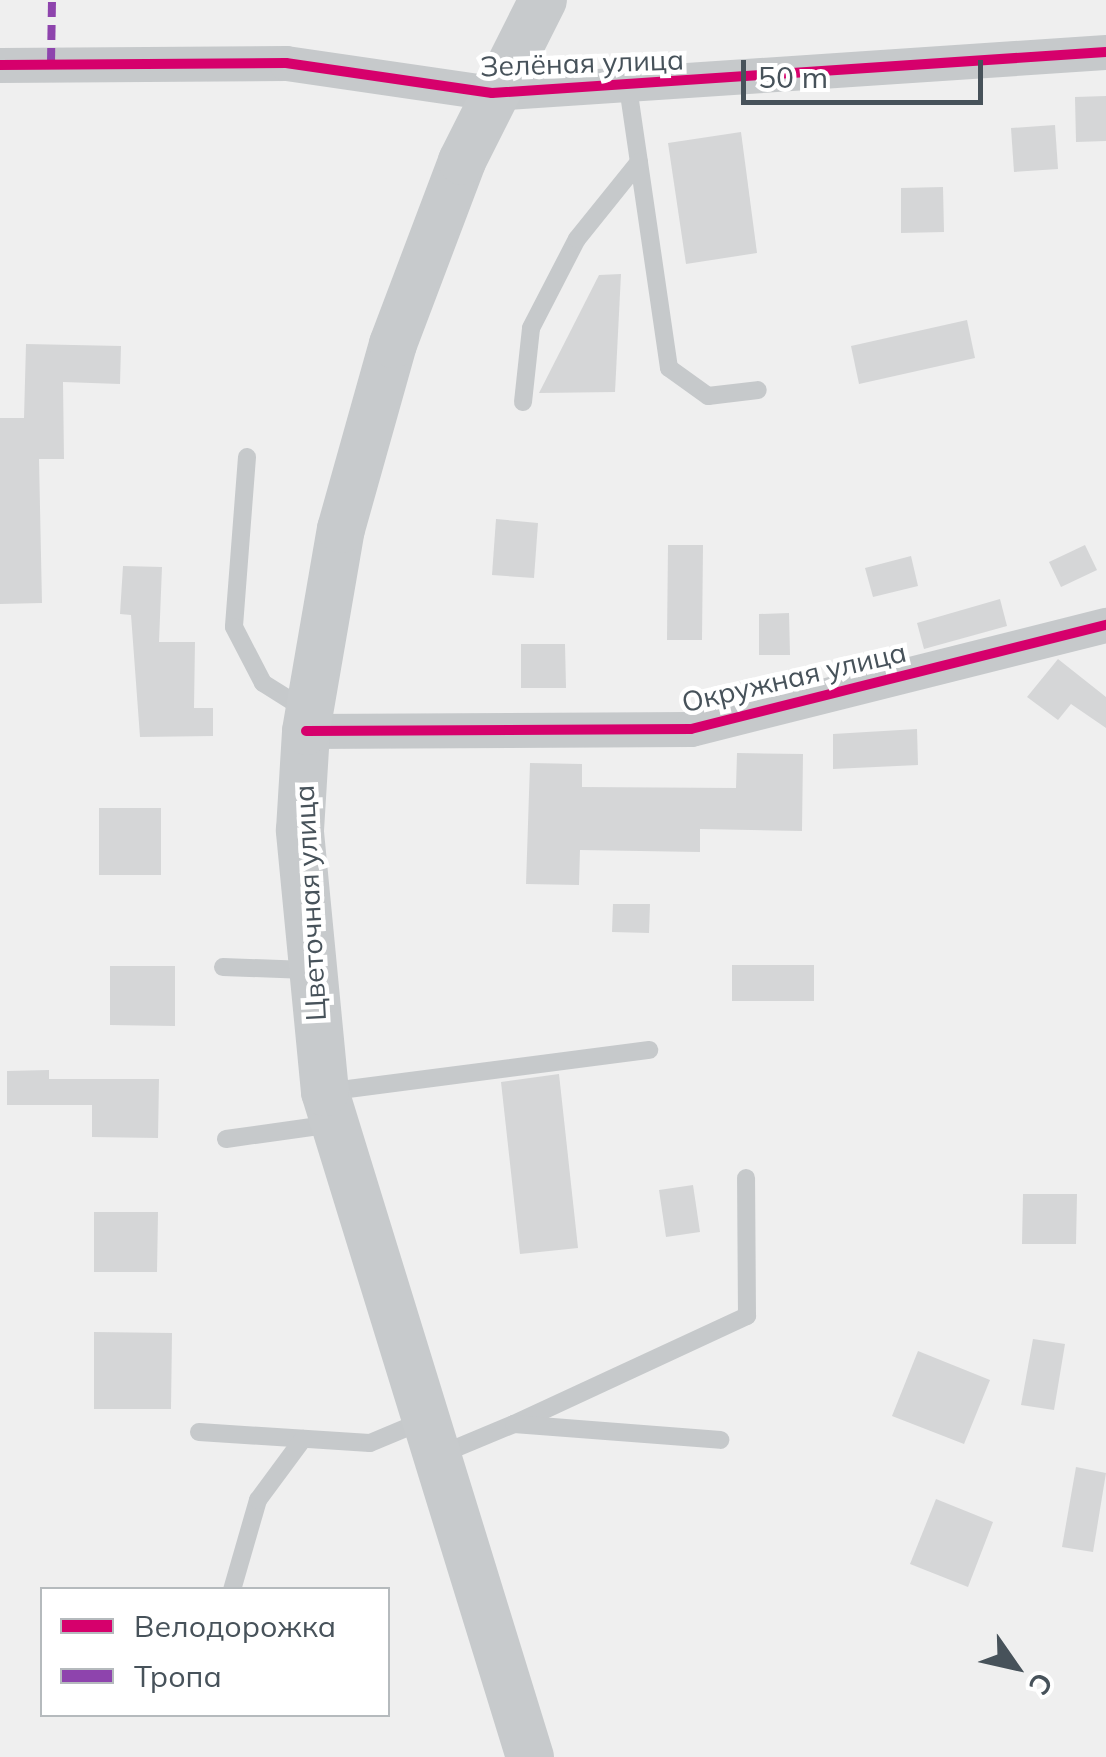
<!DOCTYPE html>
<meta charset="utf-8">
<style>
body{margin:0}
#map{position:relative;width:1106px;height:1757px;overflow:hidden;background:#efefef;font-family:Mulish,sans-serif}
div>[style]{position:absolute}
.building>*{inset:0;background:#d5d6d7}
.service>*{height:18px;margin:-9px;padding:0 9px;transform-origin:9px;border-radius:9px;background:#c6c9cb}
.minor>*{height:35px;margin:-17.5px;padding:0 17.5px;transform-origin:17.5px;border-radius:17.5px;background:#c6c9cb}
.secondary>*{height:48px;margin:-24px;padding:0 24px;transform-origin:24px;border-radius:24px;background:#c7cacc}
.quiet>*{height:8px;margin-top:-4px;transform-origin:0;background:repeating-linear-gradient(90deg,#8e44ad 0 15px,transparent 0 23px)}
.cycleway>*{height:10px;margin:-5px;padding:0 5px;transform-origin:5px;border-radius:5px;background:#d6006c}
span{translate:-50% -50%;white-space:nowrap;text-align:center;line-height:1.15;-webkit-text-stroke:9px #fff;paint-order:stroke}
.street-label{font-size:28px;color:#47525a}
.legend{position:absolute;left:40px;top:1587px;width:350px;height:130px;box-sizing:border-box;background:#fff;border:2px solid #b5babd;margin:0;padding:12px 18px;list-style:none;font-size:30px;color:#47525a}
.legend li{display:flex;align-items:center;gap:20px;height:50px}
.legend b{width:50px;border:2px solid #b5babd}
.north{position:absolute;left:966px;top:1617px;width:100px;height:100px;-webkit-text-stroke:8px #fff;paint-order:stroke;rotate:124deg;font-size:28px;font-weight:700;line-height:40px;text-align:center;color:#47525a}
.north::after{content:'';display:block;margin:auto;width:35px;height:45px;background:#47525a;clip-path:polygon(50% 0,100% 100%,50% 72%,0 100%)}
.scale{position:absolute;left:741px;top:60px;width:242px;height:45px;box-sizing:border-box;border:5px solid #47525a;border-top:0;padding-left:12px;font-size:30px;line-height:35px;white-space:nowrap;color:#47525a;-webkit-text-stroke:8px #fff;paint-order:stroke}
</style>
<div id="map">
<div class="building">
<div style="clip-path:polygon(1106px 96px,1106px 141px,1076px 142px,1075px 97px)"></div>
<div style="clip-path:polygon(1055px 125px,1058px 169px,1014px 172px,1011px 128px)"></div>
<div style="clip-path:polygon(741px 132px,757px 253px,686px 264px,668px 143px)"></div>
<div style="clip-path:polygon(943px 187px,944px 232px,901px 233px,901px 188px)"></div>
<div style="clip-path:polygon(621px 274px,615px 392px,539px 393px,599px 275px)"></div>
<div style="clip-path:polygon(967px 320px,975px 358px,859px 384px,851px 346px)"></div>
<div style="clip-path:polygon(26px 344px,121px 346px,120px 384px,63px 382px,64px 459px,39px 459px,42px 603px,0 604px,0 418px,24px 418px)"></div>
<div style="clip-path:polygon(496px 519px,538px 523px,534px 578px,492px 575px)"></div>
<div style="clip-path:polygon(668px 545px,703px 545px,702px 640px,667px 640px)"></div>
<div style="clip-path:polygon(1085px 545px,1097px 570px,1061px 587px,1049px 562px)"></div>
<div style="clip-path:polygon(911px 556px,918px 586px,873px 597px,865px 568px)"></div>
<div style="clip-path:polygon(123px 566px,162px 567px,159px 642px,195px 642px,194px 708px,213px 708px,213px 736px,140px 737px,131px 615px,120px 614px)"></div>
<div style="clip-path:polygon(1000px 599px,1007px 626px,924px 649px,917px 623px)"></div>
<div style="clip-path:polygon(789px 613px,790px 655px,759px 655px,759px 614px)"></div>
<div style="clip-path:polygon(521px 644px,565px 644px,566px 688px,521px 688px)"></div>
<div style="clip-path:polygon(1058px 659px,1106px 697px,1106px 728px,1071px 704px,1058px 720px,1027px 697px)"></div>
<div style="clip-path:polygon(917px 729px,918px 765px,833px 769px,833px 734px)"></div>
<div style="clip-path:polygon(737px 753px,803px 754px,802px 831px,700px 829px,700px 852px,580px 850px,579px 885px,526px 884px,530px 763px,582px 764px,582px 787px,736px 788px)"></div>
<div style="clip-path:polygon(99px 808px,161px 808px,161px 875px,99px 875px)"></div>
<div style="clip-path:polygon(613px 904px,650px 904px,649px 933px,612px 932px)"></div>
<div style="clip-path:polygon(732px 965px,814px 965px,814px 1001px,732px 1001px)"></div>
<div style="clip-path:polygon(110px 966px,175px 966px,175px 1026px,110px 1025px)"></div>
<div style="clip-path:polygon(49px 1070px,49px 1079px,159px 1079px,158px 1138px,92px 1137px,92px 1105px,7px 1105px,7px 1071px)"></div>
<div style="clip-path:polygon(559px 1074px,578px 1248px,520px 1254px,501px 1082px)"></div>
<div style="clip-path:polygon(693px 1185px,700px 1232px,666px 1237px,659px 1190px)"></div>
<div style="clip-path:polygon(1023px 1194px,1077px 1194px,1076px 1244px,1022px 1244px)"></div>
<div style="clip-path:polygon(94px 1212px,158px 1212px,157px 1272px,94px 1272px)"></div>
<div style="clip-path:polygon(94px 1332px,172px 1333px,171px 1409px,94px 1409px)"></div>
<div style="clip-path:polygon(1033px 1339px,1065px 1344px,1054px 1410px,1021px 1405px)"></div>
<div style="clip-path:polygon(918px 1351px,990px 1380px,964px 1444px,892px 1416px)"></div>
<div style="clip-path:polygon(1076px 1467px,1106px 1473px,1093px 1552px,1062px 1547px)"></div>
<div style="clip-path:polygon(936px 1499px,993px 1522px,968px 1587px,910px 1564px)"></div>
</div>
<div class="service">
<div style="left:628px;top:87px;width:284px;rotate:81.7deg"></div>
<div style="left:669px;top:368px;width:48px;rotate:35.7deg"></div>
<div style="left:708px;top:396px;width:50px;rotate:-6.8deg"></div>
<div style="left:523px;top:402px;width:74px;rotate:-83.8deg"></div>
<div style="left:531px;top:328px;width:100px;rotate:-62.7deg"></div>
<div style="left:577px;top:239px;width:99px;rotate:-51.2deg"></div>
<div style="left:247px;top:457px;width:170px;rotate:94.4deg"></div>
<div style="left:234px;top:627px;width:63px;rotate:62.6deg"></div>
<div style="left:263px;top:683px;width:51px;rotate:32.1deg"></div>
<div style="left:223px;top:967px;width:84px;rotate:2deg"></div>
<div style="left:325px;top:1092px;width:327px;rotate:-7.4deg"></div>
<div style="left:226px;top:1139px;width:108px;rotate:-8deg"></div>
<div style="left:514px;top:1424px;width:257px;rotate:-24.9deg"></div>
<div style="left:747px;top:1316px;width:138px;rotate:-90.4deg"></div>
<div style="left:199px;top:1432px;width:171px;rotate:3.7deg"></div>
<div style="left:370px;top:1443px;width:60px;rotate:-22.7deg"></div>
<div style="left:437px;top:1456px;width:83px;rotate:-22.6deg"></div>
<div style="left:514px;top:1424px;width:207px;rotate:4.4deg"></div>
<div style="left:232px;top:1590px;width:94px;rotate:-73.9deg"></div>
<div style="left:258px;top:1500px;width:76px;rotate:-53.6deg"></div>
</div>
<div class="minor">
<div style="left:0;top:65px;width:286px;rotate:-0.4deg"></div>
<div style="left:286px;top:63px;width:208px;rotate:8.3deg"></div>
<div style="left:492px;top:93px;width:615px;rotate:-3.82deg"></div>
<div style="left:306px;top:731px;width:385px;rotate:-0.3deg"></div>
<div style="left:691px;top:729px;width:428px;rotate:-14.1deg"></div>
</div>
<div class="secondary">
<div style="left:530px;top:1757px;width:696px;rotate:-107.13deg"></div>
<div style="left:325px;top:1092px;width:263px;rotate:-95.5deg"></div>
<div style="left:300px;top:830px;width:99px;rotate:-86.5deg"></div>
<div style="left:306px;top:731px;width:205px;rotate:-80.2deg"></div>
<div style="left:341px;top:529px;width:192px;rotate:-74.3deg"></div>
<div style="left:393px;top:344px;width:196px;rotate:-69.3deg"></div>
<div style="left:462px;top:161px;width:180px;rotate:-63.3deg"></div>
</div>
<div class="quiet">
<div style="left:51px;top:63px;width:63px;rotate:-89.1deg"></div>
</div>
<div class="cycleway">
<div style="left:0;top:65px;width:286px;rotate:-0.4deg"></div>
<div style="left:286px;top:63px;width:208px;rotate:8.3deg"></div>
<div style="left:492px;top:93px;width:615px;rotate:-3.82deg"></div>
<div style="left:306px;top:731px;width:385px;rotate:-0.3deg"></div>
<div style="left:691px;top:729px;width:428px;rotate:-14.1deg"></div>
</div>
<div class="street-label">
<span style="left:582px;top:63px;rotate:-2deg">Зелёная улица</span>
<span style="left:794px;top:677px;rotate:-13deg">Окружная улица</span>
<span style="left:310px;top:903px;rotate:-93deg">Цветочная улица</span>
</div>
<ul class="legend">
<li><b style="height:12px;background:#d6006c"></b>Велодорожка</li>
<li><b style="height:12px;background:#8e44ad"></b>Тропа</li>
</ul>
<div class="north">С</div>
<div class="scale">50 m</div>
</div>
